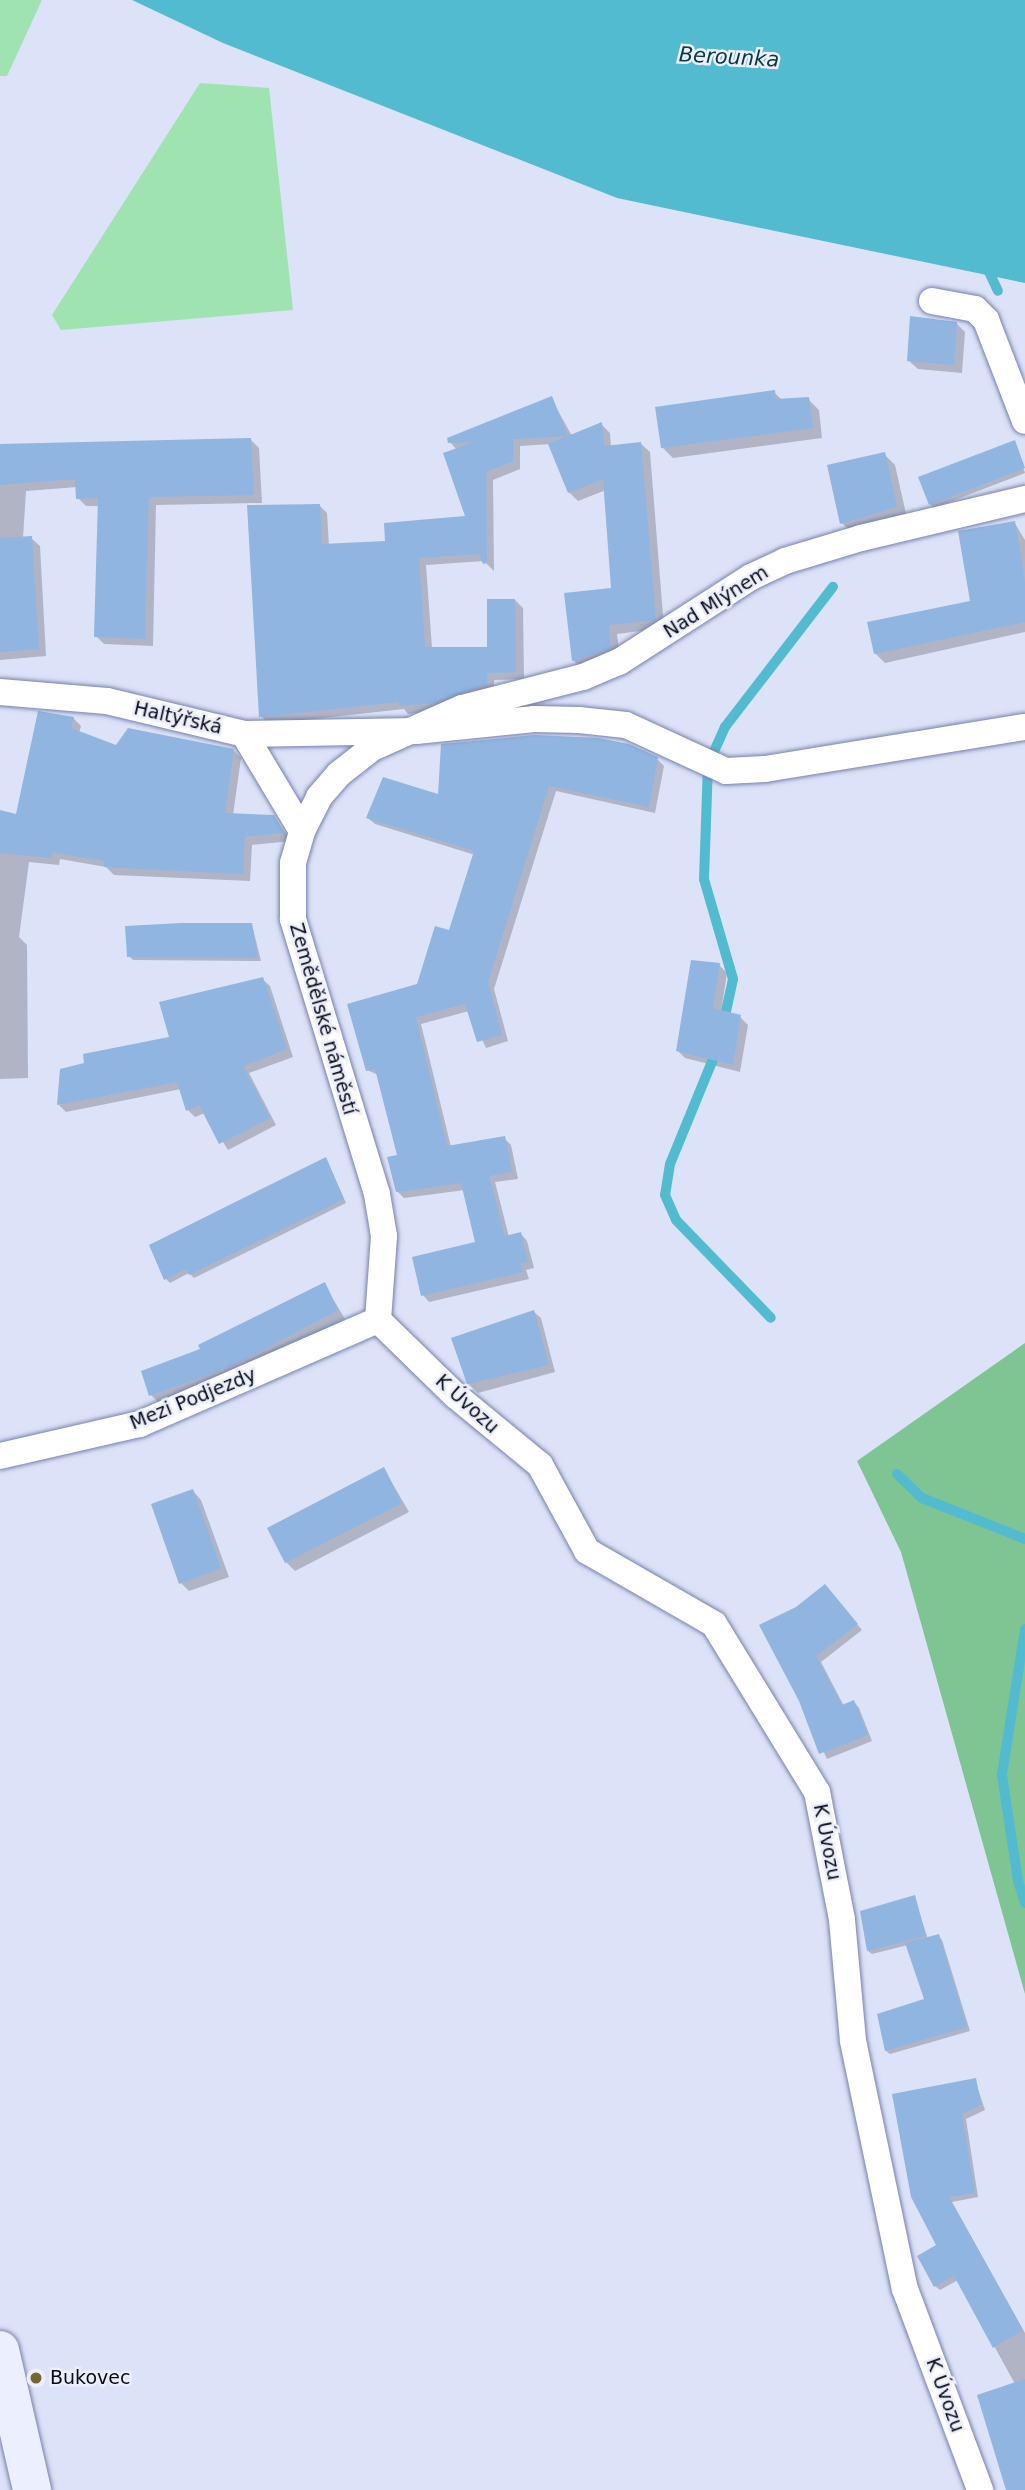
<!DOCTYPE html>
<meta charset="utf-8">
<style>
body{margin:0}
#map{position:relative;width:1025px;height:2490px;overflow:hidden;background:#dce2f7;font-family:"DejaVu Sans",sans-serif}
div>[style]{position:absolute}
.green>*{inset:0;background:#9fe3b1}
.forest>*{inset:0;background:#7fc493}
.water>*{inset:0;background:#53bbd0}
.shadow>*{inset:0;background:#0003}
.stream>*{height:10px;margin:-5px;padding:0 5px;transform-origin:5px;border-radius:5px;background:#53bbd0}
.building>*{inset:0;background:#90b5e0}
.roads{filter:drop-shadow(0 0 2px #7581b0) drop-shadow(0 0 2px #7581b0)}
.street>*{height:26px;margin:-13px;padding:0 13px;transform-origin:13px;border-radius:13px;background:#fff}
.secondary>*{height:38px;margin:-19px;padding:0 19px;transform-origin:19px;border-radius:19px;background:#ebeffe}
.dots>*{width:19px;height:19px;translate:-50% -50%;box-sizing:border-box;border:4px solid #eceffa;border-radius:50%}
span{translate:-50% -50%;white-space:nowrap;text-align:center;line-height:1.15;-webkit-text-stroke:5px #eceffa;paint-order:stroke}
.street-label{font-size:19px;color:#070a1b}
.poi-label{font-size:19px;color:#070a1b}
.left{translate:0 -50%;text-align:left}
.water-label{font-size:21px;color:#063941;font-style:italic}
</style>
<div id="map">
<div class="green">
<div style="clip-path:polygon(0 0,42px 0,7px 76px,0 76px)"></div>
<div style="clip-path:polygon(200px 83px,269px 88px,293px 310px,61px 330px,52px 315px)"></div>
</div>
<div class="forest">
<div style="clip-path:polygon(1025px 1343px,1025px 1994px,901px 1552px,857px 1461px)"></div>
</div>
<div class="water">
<div style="clip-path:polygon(132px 0,1025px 0,1025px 283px,617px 198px,223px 43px)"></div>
</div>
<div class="shadow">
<div style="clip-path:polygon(956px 323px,965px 332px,962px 373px,918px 369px,909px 361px)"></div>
<div style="clip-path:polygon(774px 392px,783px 401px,808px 399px,819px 410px,822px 438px,673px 458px,662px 447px)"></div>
<div style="clip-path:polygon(551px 398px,572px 436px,601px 424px,610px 433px,611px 447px,640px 443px,650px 452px,664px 628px,617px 634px,620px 657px,582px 669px,573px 660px,613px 589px,606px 490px,578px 501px,569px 492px,551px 444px,520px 446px,520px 469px,493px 480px,494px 571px,484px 561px,426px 565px,432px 648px,489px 648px,515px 600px,523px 608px,524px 679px,494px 680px,494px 693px,443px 710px,408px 714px,404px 709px,269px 724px,261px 716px,319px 505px,327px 513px,329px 546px,387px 543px,468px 517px,457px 450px,450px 442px)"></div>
<div style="clip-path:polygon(250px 439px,259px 448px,262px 503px,156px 505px,153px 646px,104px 644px,96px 636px,99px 506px,86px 506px,78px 498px,77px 487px,26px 491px,23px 538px,31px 538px,40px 546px,46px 656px,0 660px,0 446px)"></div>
<div style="clip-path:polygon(1015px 442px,1025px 473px,934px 508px,930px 504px)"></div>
<div style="clip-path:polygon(884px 454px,895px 465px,907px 518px,853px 534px,842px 523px)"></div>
<div style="clip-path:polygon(1014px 522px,1025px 540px,1025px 632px,885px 663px,875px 653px,972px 602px)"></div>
<div style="clip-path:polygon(73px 718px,81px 726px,79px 733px,116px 748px,233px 750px,241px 758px,233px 815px,273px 817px,291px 841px,252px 845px,250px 881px,114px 875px,106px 867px,60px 859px,59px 865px,29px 862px,19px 937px,27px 945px,28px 1078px,0 1079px,0 812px,18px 816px)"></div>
<div style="clip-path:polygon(657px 759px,664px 766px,655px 813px,556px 791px,494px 989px,508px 1041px,486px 1048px,469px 1011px,421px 1024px,451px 1147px,504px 1138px,511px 1145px,518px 1179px,495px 1182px,509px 1237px,521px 1234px,527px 1241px,534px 1268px,526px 1270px,529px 1279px,429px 1302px,423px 1295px,477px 1243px,465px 1190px,404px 1198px,397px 1191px,400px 1156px,378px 1075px,367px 1070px,451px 932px,475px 855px,375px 824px,368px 818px,439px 797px)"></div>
<div style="clip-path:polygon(252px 925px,261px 961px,133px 960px,129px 956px)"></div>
<div style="clip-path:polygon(719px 965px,727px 973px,721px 1012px,740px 1017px,748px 1025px,740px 1072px,685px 1058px,677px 1050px)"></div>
<div style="clip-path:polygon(262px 979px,270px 986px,293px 1057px,249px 1073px,276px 1125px,228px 1150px,205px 1113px,195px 1117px,188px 1110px,181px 1089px,66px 1112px,59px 1105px)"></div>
<div style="clip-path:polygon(326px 1159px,346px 1203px,194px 1278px,189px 1273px,170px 1283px,166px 1279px)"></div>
<div style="clip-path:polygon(324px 1284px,345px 1319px,242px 1373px,159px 1403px,151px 1395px,202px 1350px)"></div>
<div style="clip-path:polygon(534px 1312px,541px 1318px,555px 1372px,478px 1393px,467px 1382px)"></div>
<div style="clip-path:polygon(384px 1469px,409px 1512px,295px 1571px,286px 1562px)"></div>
<div style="clip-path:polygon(193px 1491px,201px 1500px,229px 1577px,189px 1591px,181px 1583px)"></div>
<div style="clip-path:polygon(830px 1592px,862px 1630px,821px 1662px,844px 1706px,854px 1702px,859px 1708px,872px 1741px,827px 1759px,800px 1700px)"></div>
<div style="clip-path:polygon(914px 1897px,928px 1939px,938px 1936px,942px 1940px,970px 2031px,890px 2054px,886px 2051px,927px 2001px,908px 1945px,872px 1954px,868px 1951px)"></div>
<div style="clip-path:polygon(975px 2080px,985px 2110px,966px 2119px,978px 2197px,952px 2202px,1025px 2333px,1025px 2490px,1008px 2490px,1015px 2384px,958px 2280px,940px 2290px,935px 2286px,939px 2245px,913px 2196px)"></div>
</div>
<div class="stream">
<div style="left:983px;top:259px;width:35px;rotate:65deg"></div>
<div style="left:723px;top:1025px;width:47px;rotate:-77.7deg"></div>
<div style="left:733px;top:979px;width:104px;rotate:-106.2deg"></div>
<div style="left:704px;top:879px;width:114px;rotate:-88deg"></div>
<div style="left:708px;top:765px;width:42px;rotate:-65.9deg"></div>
<div style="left:725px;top:727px;width:177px;rotate:-52.4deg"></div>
<div style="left:718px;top:1047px;width:126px;rotate:112.3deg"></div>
<div style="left:670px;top:1164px;width:31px;rotate:99deg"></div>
<div style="left:665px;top:1195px;width:27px;rotate:66deg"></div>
<div style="left:676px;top:1220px;width:136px;rotate:45.9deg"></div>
<div style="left:897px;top:1474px;width:35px;rotate:44deg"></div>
<div style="left:922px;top:1498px;width:111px;rotate:21.7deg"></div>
<div style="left:1025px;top:1629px;width:148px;rotate:99deg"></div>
<div style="left:1002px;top:1775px;width:107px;rotate:81.4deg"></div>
<div style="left:1018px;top:1881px;width:23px;rotate:72deg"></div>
</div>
<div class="building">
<div style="clip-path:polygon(910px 316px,957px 322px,954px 365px,907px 361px)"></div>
<div style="clip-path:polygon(775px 390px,776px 399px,809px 397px,813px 428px,661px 448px,655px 407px)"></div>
<div style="clip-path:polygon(552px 396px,568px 436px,513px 439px,513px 461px,486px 472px,487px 563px,483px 564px,479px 554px,419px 558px,425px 647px,487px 647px,487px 599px,515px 599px,516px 672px,487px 673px,487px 685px,434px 703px,399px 706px,398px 702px,259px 717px,247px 505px,320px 504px,322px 544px,385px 541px,384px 523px,465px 516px,443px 453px,474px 442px,448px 443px,447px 438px)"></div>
<div style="clip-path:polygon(602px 422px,604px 446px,641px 442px,656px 620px,609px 625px,611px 648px,572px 661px,564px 593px,611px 588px,603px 479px,568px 493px,548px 444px)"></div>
<div style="clip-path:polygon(251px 438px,254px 495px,149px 497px,145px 639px,94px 637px,98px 498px,76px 499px,75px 479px,0 485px,0 444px)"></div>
<div style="clip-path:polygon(1015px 440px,1025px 468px,929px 505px,918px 477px)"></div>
<div style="clip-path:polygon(885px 452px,897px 507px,840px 524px,827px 465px)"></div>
<div style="clip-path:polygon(1015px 521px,1025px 582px,1025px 622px,874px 654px,867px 622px,970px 601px,958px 531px)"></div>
<div style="clip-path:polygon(32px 536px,39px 649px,0 652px,0 538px)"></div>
<div style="clip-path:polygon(38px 711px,74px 717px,71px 728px,116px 745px,128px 728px,234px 749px,225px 813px,274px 815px,285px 833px,245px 837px,243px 874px,104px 867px,104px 861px,52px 852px,51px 858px,0 853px,0 810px,16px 814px)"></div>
<div style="clip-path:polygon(535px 735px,598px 738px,629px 744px,658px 757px,649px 807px,549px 786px,488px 982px,502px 1035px,477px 1042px,465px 1004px,416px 1017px,447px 1146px,505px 1136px,512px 1172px,489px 1176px,505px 1236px,521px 1232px,528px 1262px,520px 1263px,523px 1272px,421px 1296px,412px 1257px,475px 1242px,461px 1183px,396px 1192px,387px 1157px,397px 1155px,375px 1069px,366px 1071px,347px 1004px,417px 984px,435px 926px,449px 930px,474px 851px,366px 818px,383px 777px,438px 794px,441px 744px)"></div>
<div style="clip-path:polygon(182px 923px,252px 923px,258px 958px,127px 957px,125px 926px)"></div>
<div style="clip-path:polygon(691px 960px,720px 963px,713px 1008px,741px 1015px,733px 1065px,676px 1051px)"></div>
<div style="clip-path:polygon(263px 977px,287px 1049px,243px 1066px,270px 1118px,219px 1144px,199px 1105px,186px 1111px,177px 1082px,57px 1105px,60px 1069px,84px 1063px,83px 1054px,169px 1037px,159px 1002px)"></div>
<div style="clip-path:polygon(326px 1157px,344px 1199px,189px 1275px,186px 1269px,164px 1280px,149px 1245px)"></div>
<div style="clip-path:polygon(325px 1282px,338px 1310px,234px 1365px,149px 1396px,141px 1371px,200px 1349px,198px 1345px)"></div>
<div style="clip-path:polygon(534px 1310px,549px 1365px,467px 1384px,451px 1338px)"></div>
<div style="clip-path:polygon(384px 1467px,402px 1503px,285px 1563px,267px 1528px)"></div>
<div style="clip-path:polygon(193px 1489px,221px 1568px,179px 1584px,151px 1504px)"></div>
<div style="clip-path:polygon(825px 1584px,858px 1624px,816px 1656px,842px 1705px,854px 1700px,868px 1735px,819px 1754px,799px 1701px,759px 1625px,796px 1607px)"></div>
<div style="clip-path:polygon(915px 1895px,926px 1936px,867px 1951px,860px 1911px)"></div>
<div style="clip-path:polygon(939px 1934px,967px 2027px,885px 2051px,877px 2014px,924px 1999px,905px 1943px)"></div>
<div style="clip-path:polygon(976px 2078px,981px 2105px,962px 2114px,975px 2193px,949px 2197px,1023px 2330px,993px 2348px,954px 2276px,934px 2287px,917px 2256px,936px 2245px,911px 2197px,892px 2094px)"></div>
<div style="clip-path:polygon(1025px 2379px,1025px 2490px,1006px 2490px,977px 2395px)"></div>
</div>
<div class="roads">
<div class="street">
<div style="left:932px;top:301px;width:44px;rotate:10.5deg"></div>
<div style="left:975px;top:309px;width:16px;rotate:45deg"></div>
<div style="left:986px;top:320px;width:108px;rotate:68.9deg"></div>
<div style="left:0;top:692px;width:107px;rotate:4.8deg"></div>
<div style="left:107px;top:701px;width:141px;rotate:13.5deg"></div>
<div style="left:244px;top:734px;width:113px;rotate:59.1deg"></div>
<div style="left:244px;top:734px;width:172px;rotate:-1deg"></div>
<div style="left:416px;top:731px;width:119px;rotate:-5.8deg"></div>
<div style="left:534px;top:719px;width:45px;rotate:1.3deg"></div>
<div style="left:579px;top:720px;width:47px;rotate:6.1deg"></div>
<div style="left:626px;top:725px;width:110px;rotate:24.7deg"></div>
<div style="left:726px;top:771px;width:39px;rotate:-3deg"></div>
<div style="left:765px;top:769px;width:263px;rotate:-9.2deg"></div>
<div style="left:378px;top:1320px;width:109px;rotate:44.3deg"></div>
<div style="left:456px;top:1396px;width:109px;rotate:39.4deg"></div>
<div style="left:540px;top:1465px;width:98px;rotate:61.3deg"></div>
<div style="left:587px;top:1551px;width:146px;rotate:29.9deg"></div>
<div style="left:714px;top:1624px;width:197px;rotate:58.5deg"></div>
<div style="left:817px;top:1792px;width:130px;rotate:78.9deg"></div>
<div style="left:842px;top:1920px;width:121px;rotate:84.8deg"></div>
<div style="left:853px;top:2041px;width:253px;rotate:78.2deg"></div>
<div style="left:905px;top:2289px;width:215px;rotate:69.5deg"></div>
<div style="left:378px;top:1320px;width:84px;rotate:-85.9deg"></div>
<div style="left:384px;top:1236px;width:43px;rotate:-99.5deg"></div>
<div style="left:377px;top:1194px;width:288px;rotate:-107deg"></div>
<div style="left:293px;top:919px;width:56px;rotate:-90deg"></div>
<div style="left:293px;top:863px;width:33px;rotate:-74deg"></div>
<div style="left:302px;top:831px;width:38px;rotate:-63deg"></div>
<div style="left:319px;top:797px;width:30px;rotate:-49deg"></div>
<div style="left:339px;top:774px;width:42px;rotate:-38.2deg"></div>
<div style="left:372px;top:748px;width:98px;rotate:-24deg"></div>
<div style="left:462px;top:708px;width:125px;rotate:-14.4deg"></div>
<div style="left:583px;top:677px;width:39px;rotate:-23deg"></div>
<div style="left:619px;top:662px;width:157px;rotate:-32.8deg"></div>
<div style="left:751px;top:577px;width:38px;rotate:-25deg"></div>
<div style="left:785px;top:561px;width:79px;rotate:-16.8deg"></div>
<div style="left:861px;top:538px;width:169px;rotate:-13.4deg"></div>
<div style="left:0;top:1456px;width:144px;rotate:-12.9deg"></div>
<div style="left:140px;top:1424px;width:260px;rotate:-23.6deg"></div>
</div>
<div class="secondary">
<div style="left:0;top:2350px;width:144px;rotate:77.1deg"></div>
</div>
</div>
<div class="dots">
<div style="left:36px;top:2378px;background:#756533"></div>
</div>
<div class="street-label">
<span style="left:716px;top:602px;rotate:-32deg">Nad Mlýnem</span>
<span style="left:178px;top:718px;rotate:13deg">Haltýřská</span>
<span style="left:323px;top:1019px;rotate:74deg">Zemědělské náměstí</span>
<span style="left:193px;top:1399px;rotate:-22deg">Mezi Podjezdy</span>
<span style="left:467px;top:1404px;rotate:42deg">K Úvozu</span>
<span style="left:827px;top:1842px;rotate:79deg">K Úvozu</span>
<span style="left:945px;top:2395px;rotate:70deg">K Úvozu</span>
</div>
<div class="poi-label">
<span class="left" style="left:50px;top:2378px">Bukovec</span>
</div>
<div class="water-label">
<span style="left:729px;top:57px;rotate:3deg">Berounka</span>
</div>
</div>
